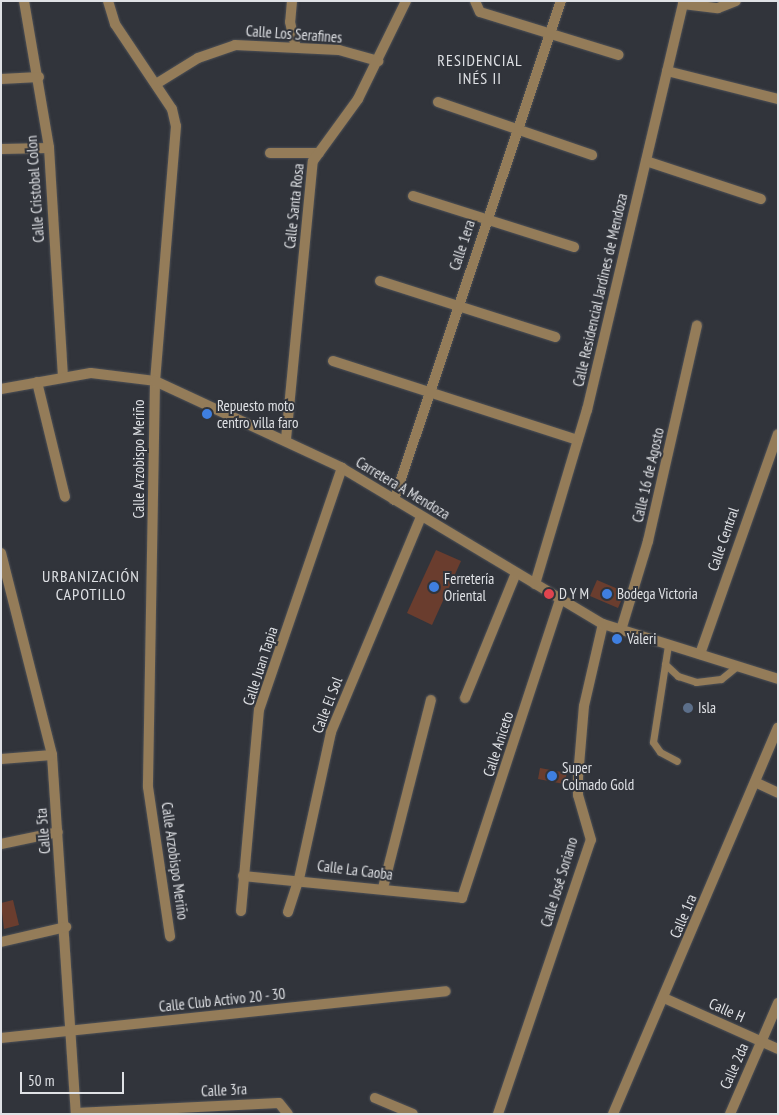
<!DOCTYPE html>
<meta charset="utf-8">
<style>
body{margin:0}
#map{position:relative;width:779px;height:1115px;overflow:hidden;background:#31343b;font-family:"PT Sans Narrow",sans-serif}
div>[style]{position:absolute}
.building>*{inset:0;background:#6a3d2e}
.roads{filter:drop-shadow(0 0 1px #4d5056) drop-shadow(0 0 1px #4d5056)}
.service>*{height:7px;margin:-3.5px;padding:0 3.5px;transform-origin:3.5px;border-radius:3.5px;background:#947c59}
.minor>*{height:10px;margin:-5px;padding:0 5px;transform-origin:5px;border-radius:5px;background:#947c59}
.tertiary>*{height:10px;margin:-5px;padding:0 5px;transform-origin:5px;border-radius:5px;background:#947c59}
.dots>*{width:14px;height:14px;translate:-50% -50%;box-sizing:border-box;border:2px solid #31343b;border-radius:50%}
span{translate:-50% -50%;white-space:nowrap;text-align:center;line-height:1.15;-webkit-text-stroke:4px #31343b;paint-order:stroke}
.street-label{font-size:15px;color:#dfe1e5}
.poi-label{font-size:15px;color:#dfe1e5}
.left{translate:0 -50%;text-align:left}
.neighbourhood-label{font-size:16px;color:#dfe1e5;letter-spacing:1px}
.frame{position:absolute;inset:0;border:2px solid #dfe1e5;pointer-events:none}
.scale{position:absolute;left:20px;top:1072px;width:104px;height:22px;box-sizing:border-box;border:2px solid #dfe1e5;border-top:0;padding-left:6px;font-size:15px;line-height:18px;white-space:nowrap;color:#dfe1e5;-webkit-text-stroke:4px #31343b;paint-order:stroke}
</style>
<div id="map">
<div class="building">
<div style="clip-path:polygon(436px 550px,461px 561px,432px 625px,407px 613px)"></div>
<div style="clip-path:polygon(597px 580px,625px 592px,618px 608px,590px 596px)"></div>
<div style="clip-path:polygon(540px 768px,567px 773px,564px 784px,538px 779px)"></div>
<div style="clip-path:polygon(13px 900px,19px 925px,4px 929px,1px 903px)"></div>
</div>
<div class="roads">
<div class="service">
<div style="left:668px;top:645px;width:98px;rotate:98.8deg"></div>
<div style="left:653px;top:742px;width:12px;rotate:55deg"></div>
<div style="left:660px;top:752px;width:19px;rotate:28deg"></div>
<div style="left:665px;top:664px;width:18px;rotate:43deg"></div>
<div style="left:678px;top:676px;width:19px;rotate:18deg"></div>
<div style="left:696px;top:682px;width:25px;rotate:-7deg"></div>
<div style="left:721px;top:679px;width:21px;rotate:-39deg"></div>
</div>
<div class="minor">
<div style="left:24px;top:1px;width:149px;rotate:80.3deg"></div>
<div style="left:49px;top:148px;width:229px;rotate:86.5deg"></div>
<div style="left:108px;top:1px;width:24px;rotate:73deg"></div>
<div style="left:115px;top:24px;width:102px;rotate:56.2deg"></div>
<div style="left:172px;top:109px;width:17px;rotate:77deg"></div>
<div style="left:176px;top:126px;width:256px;rotate:94.7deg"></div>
<div style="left:155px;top:381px;width:406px;rotate:91deg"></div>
<div style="left:148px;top:787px;width:151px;rotate:81.6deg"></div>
<div style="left:292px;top:1px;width:21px;rotate:95deg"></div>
<div style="left:290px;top:22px;width:26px;rotate:77deg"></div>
<div style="left:475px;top:1px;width:12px;rotate:66deg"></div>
<div style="left:480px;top:12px;width:145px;rotate:17.2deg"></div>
<div style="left:683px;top:4px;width:35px;rotate:7deg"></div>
<div style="left:718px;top:8px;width:19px;rotate:-21deg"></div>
<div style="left:667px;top:71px;width:114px;rotate:14.2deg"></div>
<div style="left:1px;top:79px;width:38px;rotate:-3deg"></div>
<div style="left:156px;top:84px;width:49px;rotate:-31.8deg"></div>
<div style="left:198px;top:58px;width:39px;rotate:-19deg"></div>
<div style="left:235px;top:45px;width:104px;rotate:2.8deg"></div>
<div style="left:339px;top:50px;width:41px;rotate:15.8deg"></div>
<div style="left:438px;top:102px;width:163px;rotate:19deg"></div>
<div style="left:1px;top:149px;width:48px;rotate:-1.2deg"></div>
<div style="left:270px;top:153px;width:49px"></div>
<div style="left:646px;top:161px;width:121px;rotate:18.3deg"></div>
<div style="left:413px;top:196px;width:169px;rotate:17.6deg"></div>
<div style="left:380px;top:281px;width:184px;rotate:17.7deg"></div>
<div style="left:333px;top:361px;width:257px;rotate:17.9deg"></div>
<div style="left:37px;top:382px;width:118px;rotate:76.3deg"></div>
<div style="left:286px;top:439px;width:279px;rotate:-84.5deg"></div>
<div style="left:313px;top:161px;width:77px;rotate:-54deg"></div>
<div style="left:358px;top:99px;width:109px;rotate:-63.9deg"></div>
<div style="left:394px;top:500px;width:526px;rotate:-71.5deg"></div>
<div style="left:1px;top:553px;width:208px;rotate:75.8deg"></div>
<div style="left:52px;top:755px;width:360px;rotate:86.2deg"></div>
<div style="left:535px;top:584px;width:182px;rotate:-73.4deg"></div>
<div style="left:587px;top:410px;width:420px;rotate:-76.7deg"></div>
<div style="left:621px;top:630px;width:93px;rotate:-73.1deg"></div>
<div style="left:648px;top:541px;width:221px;rotate:-77.2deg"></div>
<div style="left:700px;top:654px;width:233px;rotate:-70.5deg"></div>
<div style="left:465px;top:698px;width:135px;rotate:-67.8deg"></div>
<div style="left:1px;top:759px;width:51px;rotate:-4.5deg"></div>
<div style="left:757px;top:783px;width:23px;rotate:25deg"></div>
<div style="left:1px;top:844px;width:58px;rotate:-11.9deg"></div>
<div style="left:243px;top:876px;width:220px;rotate:5.7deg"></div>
<div style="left:462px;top:898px;width:317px;rotate:-71.8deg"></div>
<div style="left:383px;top:888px;width:194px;rotate:-75.7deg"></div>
<div style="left:241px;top:911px;width:202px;rotate:-84.9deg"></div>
<div style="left:259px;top:710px;width:256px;rotate:-71.1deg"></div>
<div style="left:288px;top:912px;width:35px;rotate:-72deg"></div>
<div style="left:299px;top:879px;width:150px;rotate:-77.7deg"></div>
<div style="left:331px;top:732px;width:233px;rotate:-67.3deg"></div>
<div style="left:1px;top:942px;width:67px;rotate:-13deg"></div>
<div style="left:664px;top:998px;width:125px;rotate:24.1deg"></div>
<div style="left:1px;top:1038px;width:447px;rotate:-6deg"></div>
<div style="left:375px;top:1098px;width:41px;rotate:22.8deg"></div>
<div style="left:76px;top:1113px;width:203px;rotate:-2.8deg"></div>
<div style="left:279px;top:1103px;width:14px;rotate:51deg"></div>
<div style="left:498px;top:1114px;width:289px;rotate:-71.3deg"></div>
<div style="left:591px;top:840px;width:47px;rotate:-106.1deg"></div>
<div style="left:578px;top:795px;width:18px;rotate:-90deg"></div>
<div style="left:578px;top:777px;width:71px;rotate:-85.2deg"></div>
<div style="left:584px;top:706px;width:84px;rotate:-77deg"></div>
<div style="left:613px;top:1114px;width:420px;rotate:-66.9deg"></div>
<div style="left:730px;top:1114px;width:121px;rotate:-66.6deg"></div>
</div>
<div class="tertiary">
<div style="left:1px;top:389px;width:91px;rotate:-10.1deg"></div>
<div style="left:91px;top:373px;width:64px;rotate:7.1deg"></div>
<div style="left:155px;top:381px;width:206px;rotate:24.9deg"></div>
<div style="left:342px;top:468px;width:304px;rotate:30.9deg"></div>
<div style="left:603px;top:624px;width:183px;rotate:17.4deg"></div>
</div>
</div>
<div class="dots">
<div style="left:207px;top:414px;background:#3f7fe0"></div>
<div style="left:434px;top:587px;background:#3f7fe0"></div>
<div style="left:549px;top:594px;background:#e0444e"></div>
<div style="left:607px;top:594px;background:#3f7fe0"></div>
<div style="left:617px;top:639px;background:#3f7fe0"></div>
<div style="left:688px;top:708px;background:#5c6f8a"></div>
<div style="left:552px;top:776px;background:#3f7fe0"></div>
</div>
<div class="street-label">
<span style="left:294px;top:34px;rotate:4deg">Calle Los Serafines</span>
<span style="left:35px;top:189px;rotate:-94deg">Calle Cristobal Colon</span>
<span style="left:294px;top:206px;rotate:-84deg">Calle Santa Rosa</span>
<span style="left:462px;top:245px;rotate:-72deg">Calle 1era</span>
<span style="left:600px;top:290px;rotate:-77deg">Calle Residencial Jardines de Mendoza</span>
<span style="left:139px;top:459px;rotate:-90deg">Calle Arzobispo Meriño</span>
<span style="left:648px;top:475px;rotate:-77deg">Calle 16 de Agosto</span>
<span style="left:403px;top:488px;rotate:31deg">Carretera A Mendoza</span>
<span style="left:723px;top:539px;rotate:-71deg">Calle Central</span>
<span style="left:260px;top:666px;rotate:-72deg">Calle Juan Tapia</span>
<span style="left:327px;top:705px;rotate:-69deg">Calle El Sol</span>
<span style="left:498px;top:744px;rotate:-72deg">Calle Aniceto</span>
<span style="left:43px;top:831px;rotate:-95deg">Calle 5ta</span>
<span style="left:175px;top:861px;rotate:82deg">Calle Arzobispo Meriño</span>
<span style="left:355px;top:870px;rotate:7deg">Calle La Caoba</span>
<span style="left:559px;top:882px;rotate:-73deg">Calle José Soriano</span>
<span style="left:683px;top:916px;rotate:-67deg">Calle 1ra</span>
<span style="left:222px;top:1000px;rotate:-6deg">Calle Club Activo 20 - 30</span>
<span style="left:727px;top:1010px;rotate:24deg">Calle H</span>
<span style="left:734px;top:1066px;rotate:-66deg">Calle 2da</span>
<span style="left:224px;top:1090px;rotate:-3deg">Calle 3ra</span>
</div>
<div class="poi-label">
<span class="left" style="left:217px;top:414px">Repuesto moto<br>centro villa faro</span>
<span class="left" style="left:444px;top:587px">Ferretería<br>Oriental</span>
<span class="left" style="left:559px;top:594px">D Y M</span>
<span class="left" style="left:617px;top:594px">Bodega Victoria</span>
<span class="left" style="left:627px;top:639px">Valeri</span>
<span class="left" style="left:698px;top:708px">Isla</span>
<span class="left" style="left:562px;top:776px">Super<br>Colmado Gold</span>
</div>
<div class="neighbourhood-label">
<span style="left:480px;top:69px">RESIDENCIAL<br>INÉS II</span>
<span style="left:91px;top:585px">URBANIZACIÓN<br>CAPOTILLO</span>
</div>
<div class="frame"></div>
<div class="scale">50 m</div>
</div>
